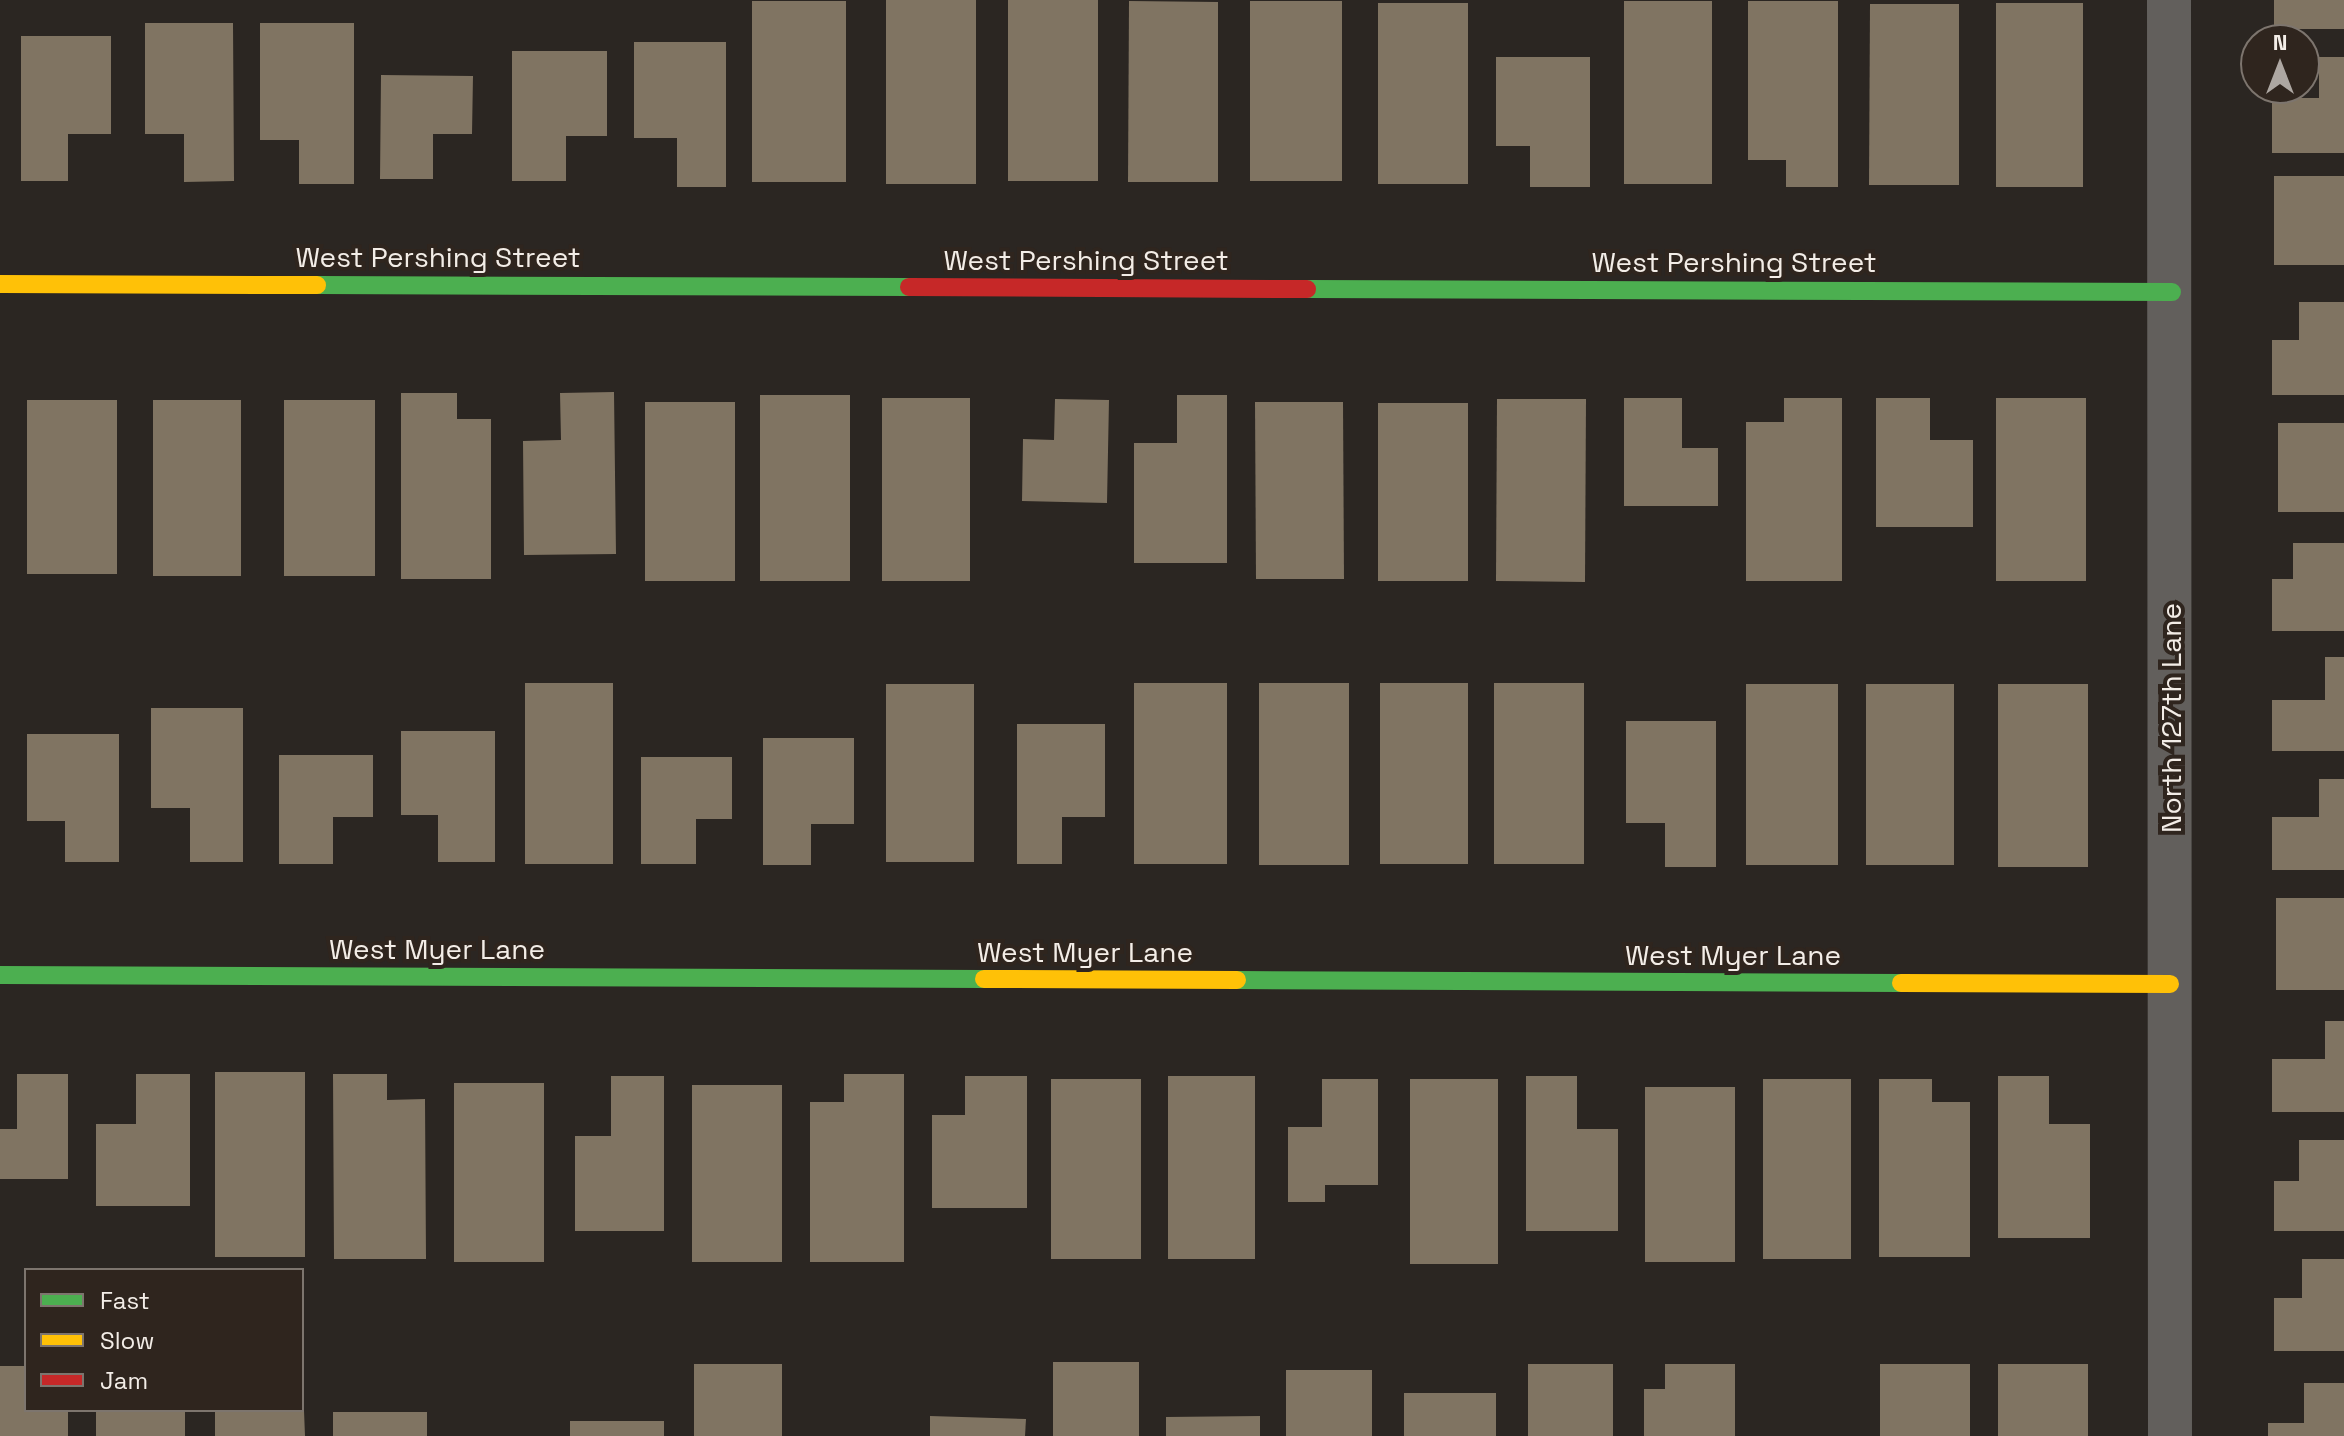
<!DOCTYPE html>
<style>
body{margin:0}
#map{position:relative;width:2344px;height:1436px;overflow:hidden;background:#2b2622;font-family:"Space Grotesk",sans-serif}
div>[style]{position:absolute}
.building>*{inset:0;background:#807462}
.street>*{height:44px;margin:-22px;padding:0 22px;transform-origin:22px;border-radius:22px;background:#625f5c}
.fast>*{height:18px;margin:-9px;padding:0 9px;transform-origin:9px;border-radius:9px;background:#4caf50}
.slow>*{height:18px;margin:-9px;padding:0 9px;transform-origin:9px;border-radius:9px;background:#ffc107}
.jam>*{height:18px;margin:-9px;padding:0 9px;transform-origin:9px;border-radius:9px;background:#c62828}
span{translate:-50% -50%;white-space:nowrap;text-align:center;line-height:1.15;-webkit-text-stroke:8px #2f251e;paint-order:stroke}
.street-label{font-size:28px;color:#f3ede7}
.legend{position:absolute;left:24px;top:1268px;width:280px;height:144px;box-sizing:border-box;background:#2f251e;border:2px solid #7d756e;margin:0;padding:10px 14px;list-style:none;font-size:24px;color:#f3ede7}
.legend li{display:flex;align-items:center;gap:16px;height:40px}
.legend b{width:40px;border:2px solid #7d756e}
.north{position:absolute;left:2240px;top:24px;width:80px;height:80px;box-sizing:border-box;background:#2f251e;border:2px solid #7d756e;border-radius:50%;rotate:0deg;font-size:22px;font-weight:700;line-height:32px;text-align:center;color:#f3ede7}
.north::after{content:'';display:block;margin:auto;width:28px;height:36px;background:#ada7a2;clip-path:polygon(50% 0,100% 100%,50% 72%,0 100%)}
</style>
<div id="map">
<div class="building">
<div style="clip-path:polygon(886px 0,976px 0,976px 184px,886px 184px)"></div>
<div style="clip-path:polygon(1008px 0,1098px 0,1098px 181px,1008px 181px)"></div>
<div style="clip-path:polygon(2274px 0,2344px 0,2344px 29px,2274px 29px)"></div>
<div style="clip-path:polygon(752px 1px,846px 1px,846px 182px,752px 182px)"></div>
<div style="clip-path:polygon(1129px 1px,1218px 2px,1218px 182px,1128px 182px)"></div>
<div style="clip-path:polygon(1250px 1px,1342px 1px,1342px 181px,1250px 181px)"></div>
<div style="clip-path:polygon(1624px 1px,1712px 1px,1712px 184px,1624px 184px)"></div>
<div style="clip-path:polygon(1748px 1px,1838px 1px,1838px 187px,1786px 187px,1786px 160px,1748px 160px)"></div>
<div style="clip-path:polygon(1378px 3px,1468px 3px,1468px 184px,1378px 184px)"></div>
<div style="clip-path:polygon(1996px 3px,2083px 3px,2083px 187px,1996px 187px)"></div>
<div style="clip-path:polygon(1870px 4px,1959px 4px,1959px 185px,1869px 185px)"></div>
<div style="clip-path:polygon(145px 23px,233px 23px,234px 181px,184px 182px,184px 134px,145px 134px)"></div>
<div style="clip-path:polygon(260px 23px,354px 23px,354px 184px,299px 184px,299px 140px,260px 140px)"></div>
<div style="clip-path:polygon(21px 36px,111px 36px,111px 134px,68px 134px,68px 181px,21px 181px)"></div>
<div style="clip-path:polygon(634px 42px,726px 42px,726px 187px,677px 187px,677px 138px,634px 138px)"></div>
<div style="clip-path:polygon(512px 51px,607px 51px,607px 136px,566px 136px,566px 181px,512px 181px)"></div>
<div style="clip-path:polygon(1496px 57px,1590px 57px,1590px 187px,1530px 187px,1530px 146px,1496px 146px)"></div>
<div style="clip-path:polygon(2319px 57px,2344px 57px,2344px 153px,2272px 153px,2272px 98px,2319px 98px)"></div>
<div style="clip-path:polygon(381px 75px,473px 76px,472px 134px,433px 134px,433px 179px,380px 179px)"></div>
<div style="clip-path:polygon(2274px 176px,2344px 176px,2344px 265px,2274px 265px)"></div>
<div style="clip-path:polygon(2299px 302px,2344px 302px,2344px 395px,2272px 395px,2272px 340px,2299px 340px)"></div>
<div style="clip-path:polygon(614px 392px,616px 554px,524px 555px,523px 441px,561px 440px,560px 393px)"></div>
<div style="clip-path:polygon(401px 393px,457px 393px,457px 419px,491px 419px,491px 579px,401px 579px)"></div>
<div style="clip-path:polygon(760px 395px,850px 395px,850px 581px,760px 581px)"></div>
<div style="clip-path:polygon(1177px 395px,1227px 395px,1227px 563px,1134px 563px,1134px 443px,1177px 443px)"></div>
<div style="clip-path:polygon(882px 398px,970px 398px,970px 581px,882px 581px)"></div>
<div style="clip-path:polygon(1624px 398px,1682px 398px,1682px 448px,1718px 448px,1718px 506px,1624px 506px)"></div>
<div style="clip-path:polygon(1784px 398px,1842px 398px,1842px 581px,1746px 581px,1746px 422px,1784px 422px)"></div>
<div style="clip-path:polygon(1876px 398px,1930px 398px,1930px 440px,1973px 440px,1973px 527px,1876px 527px)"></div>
<div style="clip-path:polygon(1996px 398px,2086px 398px,2086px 581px,1996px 581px)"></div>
<div style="clip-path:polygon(1055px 399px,1109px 400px,1107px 503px,1022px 501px,1023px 439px,1054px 440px)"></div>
<div style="clip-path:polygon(1497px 399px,1586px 399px,1585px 582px,1496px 581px)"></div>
<div style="clip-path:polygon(27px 400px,117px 400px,117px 574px,27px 574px)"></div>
<div style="clip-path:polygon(153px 400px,241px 400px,241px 576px,153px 576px)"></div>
<div style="clip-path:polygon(284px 400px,375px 400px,375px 576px,284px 576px)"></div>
<div style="clip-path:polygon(645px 402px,735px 402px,735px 581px,645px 581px)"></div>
<div style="clip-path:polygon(1255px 402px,1343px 402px,1344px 579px,1256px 579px)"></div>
<div style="clip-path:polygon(1378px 403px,1468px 403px,1468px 581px,1378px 581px)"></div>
<div style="clip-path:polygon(2278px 423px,2344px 423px,2344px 512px,2278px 512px)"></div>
<div style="clip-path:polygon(2293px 543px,2344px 543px,2344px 631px,2272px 631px,2272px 579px,2293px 579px)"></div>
<div style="clip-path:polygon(2325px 657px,2344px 657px,2344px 751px,2272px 751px,2272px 700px,2325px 700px)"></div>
<div style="clip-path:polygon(525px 683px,613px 683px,613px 864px,525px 864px)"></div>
<div style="clip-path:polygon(1134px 683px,1227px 683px,1227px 864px,1134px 864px)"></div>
<div style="clip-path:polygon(1259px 683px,1349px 683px,1349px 865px,1259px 865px)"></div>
<div style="clip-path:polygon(1380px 683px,1468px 683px,1468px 864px,1380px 864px)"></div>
<div style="clip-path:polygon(1494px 683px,1584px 683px,1584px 864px,1494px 864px)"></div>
<div style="clip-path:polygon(886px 684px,974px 684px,974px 862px,886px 862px)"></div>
<div style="clip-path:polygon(1746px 684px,1838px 684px,1838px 865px,1746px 865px)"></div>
<div style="clip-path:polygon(1866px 684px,1954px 684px,1954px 865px,1866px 865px)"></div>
<div style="clip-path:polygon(1998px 684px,2088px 684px,2088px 867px,1998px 867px)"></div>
<div style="clip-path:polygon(151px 708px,243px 708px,243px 862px,190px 862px,190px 808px,151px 808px)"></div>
<div style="clip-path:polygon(1626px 721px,1716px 721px,1716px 867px,1665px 867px,1665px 823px,1626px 823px)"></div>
<div style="clip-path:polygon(1017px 724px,1105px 724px,1105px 817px,1062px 817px,1062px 864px,1017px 864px)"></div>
<div style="clip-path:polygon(401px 731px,495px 731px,495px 862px,438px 862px,438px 815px,401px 815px)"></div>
<div style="clip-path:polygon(27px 734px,119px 734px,119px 862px,65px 862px,65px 821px,27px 821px)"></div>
<div style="clip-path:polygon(763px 738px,854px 738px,854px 824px,811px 824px,811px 865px,763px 865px)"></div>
<div style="clip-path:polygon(279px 755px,373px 755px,373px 817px,333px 817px,333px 864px,279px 864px)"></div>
<div style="clip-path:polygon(641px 757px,732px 757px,732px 819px,696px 819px,696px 864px,641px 864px)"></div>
<div style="clip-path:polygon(2319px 779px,2344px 779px,2344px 870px,2272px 870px,2272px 817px,2319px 817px)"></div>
<div style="clip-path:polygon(2276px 898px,2344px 898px,2344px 990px,2276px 990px)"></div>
<div style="clip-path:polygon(2325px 1021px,2344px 1021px,2344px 1112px,2272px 1112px,2272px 1059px,2325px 1059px)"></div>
<div style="clip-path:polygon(215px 1072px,305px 1072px,305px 1257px,215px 1257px)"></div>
<div style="clip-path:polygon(17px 1074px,68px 1074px,68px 1179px,0 1179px,0 1129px,17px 1129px)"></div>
<div style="clip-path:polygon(136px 1074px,190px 1074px,190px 1206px,96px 1206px,96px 1124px,136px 1124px)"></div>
<div style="clip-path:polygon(333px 1074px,387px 1074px,387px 1100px,425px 1099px,426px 1259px,334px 1259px)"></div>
<div style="clip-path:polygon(844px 1074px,904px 1074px,904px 1262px,810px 1262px,810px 1102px,844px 1102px)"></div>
<div style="clip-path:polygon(611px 1076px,664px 1076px,664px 1231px,575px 1231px,575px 1136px,611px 1136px)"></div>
<div style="clip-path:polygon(965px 1076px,1027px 1076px,1027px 1208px,932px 1208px,932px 1115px,965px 1115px)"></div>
<div style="clip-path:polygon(1168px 1076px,1255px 1076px,1255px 1259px,1168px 1259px)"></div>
<div style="clip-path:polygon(1526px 1076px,1577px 1076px,1577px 1129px,1618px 1129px,1618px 1231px,1526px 1231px)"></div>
<div style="clip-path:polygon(1998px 1076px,2049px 1076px,2049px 1124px,2090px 1124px,2090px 1238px,1998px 1238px)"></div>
<div style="clip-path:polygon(1051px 1079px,1141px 1079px,1141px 1259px,1051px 1259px)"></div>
<div style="clip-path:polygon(1322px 1079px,1378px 1079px,1378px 1185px,1325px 1185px,1325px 1202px,1288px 1202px,1288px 1127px,1322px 1127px)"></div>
<div style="clip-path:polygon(1410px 1079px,1498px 1079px,1498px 1264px,1410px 1264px)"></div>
<div style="clip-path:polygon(1763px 1079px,1851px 1079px,1851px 1259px,1763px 1259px)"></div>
<div style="clip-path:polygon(1879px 1079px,1932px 1079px,1932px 1102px,1970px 1102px,1970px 1257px,1879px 1257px)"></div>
<div style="clip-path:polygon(454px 1083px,544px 1083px,544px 1262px,454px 1262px)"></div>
<div style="clip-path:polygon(692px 1085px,782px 1085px,782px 1262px,692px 1262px)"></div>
<div style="clip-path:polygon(1645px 1087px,1735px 1087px,1735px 1262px,1645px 1262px)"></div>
<div style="clip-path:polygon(2299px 1140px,2344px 1140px,2344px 1231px,2274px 1231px,2274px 1181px,2299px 1181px)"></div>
<div style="clip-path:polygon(2302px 1259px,2344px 1259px,2344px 1351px,2274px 1351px,2274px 1298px,2302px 1298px)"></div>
<div style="clip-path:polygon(302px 1359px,305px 1436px,215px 1436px,215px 1410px,302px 1410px)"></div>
<div style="clip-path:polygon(1053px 1362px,1139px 1362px,1139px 1436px,1053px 1436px)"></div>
<div style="clip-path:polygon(694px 1364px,782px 1364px,782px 1436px,694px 1436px)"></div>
<div style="clip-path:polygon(1528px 1364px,1613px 1364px,1613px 1436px,1528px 1436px)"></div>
<div style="clip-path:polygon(1665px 1364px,1735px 1364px,1735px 1436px,1644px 1436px,1644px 1389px,1665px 1389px)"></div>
<div style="clip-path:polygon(1880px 1364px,1970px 1364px,1970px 1436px,1880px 1436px)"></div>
<div style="clip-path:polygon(1998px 1364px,2088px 1364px,2088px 1436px,1998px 1436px)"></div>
<div style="clip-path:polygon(0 1366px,26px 1366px,26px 1410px,68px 1410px,68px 1436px,0 1436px)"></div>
<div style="clip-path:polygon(1286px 1370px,1372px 1370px,1372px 1436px,1286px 1436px)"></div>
<div style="clip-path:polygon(2304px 1383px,2344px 1383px,2344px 1436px,2268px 1436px,2268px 1423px,2304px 1423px)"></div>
<div style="clip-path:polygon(1404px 1393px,1496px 1393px,1496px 1436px,1404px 1436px)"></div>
<div style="clip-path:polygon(96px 1410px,185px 1410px,185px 1436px,96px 1436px)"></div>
<div style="clip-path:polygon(333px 1412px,427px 1412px,427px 1436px,333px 1436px)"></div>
<div style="clip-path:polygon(930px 1416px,1026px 1419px,1025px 1436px,930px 1436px)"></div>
<div style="clip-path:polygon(1260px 1416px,1260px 1436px,1166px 1436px,1166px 1417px)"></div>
<div style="clip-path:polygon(570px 1421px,664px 1421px,664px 1436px,570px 1436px)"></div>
</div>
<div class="street">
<div style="left:2169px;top:0;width:1436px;rotate:89.96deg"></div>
</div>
<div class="fast">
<div style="left:317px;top:285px;width:592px;rotate:0.19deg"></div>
<div style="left:1307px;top:289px;width:865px;rotate:0.2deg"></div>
<div style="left:0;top:975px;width:984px;rotate:0.23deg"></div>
<div style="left:1237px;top:980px;width:664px;rotate:0.26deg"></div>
</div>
<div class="slow">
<div style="left:0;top:284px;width:317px;rotate:0.2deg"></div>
<div style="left:984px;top:979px;width:253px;rotate:0.2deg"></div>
<div style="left:1901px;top:983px;width:269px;rotate:0.2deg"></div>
</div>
<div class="jam">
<div style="left:909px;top:287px;width:398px;rotate:0.3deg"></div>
</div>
<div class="street-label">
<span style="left:438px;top:257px">West Pershing Street</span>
<span style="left:1086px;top:260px">West Pershing Street</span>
<span style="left:1734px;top:262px">West Pershing Street</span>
<span style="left:2171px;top:718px;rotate:-90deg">North 127th Lane</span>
<span style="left:437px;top:949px">West Myer Lane</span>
<span style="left:1085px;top:952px">West Myer Lane</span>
<span style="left:1733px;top:955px">West Myer Lane</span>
</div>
<ul class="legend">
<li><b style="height:10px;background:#4caf50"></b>Fast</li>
<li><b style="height:10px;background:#ffc107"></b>Slow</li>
<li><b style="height:10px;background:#c62828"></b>Jam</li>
</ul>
<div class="north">N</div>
</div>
